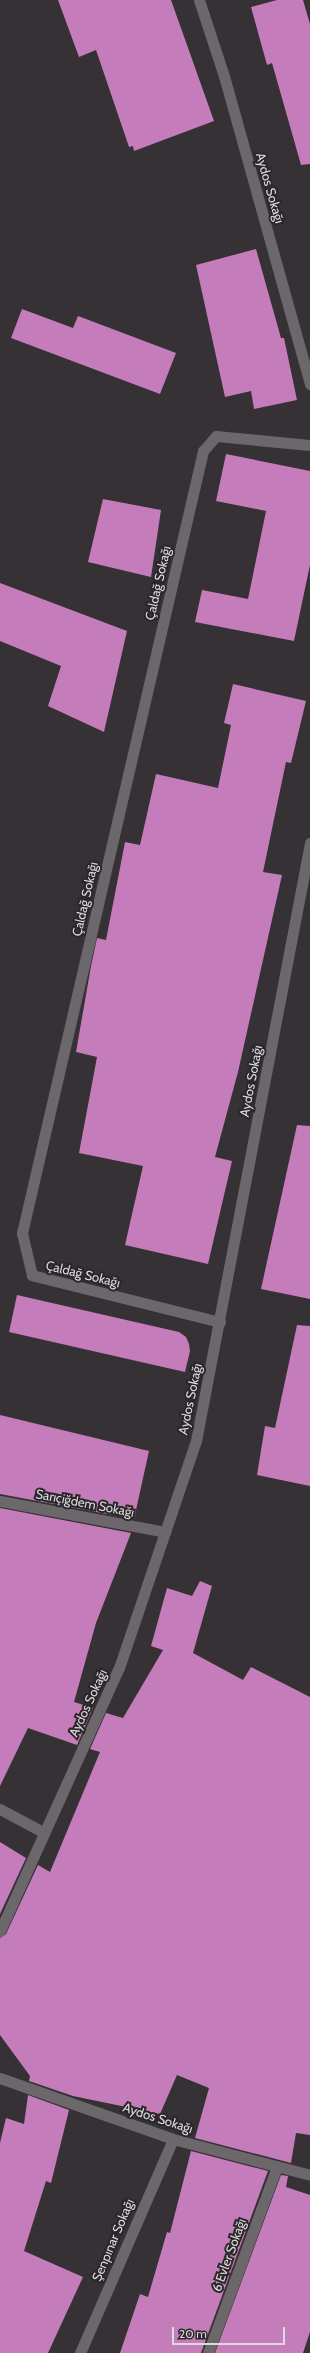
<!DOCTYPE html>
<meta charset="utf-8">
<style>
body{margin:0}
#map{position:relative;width:310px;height:2353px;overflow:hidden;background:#353134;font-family:Cabin,sans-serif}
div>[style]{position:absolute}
.building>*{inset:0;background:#c57cba}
.minor>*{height:11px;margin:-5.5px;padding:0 5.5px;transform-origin:5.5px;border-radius:5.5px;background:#6c676b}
span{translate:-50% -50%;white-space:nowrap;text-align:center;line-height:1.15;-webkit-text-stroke:4px #2b272a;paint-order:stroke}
.street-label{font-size:13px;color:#dddadd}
.scale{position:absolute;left:172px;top:2327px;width:113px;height:18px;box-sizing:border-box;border:2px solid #dddadd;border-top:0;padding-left:5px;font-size:12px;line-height:14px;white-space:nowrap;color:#dddadd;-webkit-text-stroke:3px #2b272a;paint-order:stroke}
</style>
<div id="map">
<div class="building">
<div style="clip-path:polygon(58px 0,171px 0,214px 121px,134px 151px,133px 146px,129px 147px,96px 50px,79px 57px)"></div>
<div style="clip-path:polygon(277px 0,303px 0,310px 24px,310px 164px,301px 165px,272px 63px,267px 65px,251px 7px)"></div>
<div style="clip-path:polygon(256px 249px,281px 338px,284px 338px,297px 400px,254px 409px,251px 391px,225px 397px,196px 265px)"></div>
<div style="clip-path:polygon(22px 309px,73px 328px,78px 316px,176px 353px,160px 394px,11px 338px)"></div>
<div style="clip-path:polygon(226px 454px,310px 471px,310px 565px,294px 641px,195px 622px,202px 590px,248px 599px,266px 511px,216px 501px)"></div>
<div style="clip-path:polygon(103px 499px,161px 510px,151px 577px,88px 562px)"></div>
<div style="clip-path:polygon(0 583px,127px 631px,104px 732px,48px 706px,61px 666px,0 641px)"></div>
<div style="clip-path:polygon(233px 684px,306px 701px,291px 763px,286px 762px,263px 872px,282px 875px,238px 1072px,215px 1157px,232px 1161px,208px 1264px,125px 1245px,143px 1166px,79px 1153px,97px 1057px,76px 1052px,91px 966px,97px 938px,106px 940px,125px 842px,140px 845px,156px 774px,218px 788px,231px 725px,224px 723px)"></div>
<div style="clip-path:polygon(297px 1125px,310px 1126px,310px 1299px,261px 1289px)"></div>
<div style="clip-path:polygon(17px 1295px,179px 1332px,186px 1337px,189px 1344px,190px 1351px,185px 1372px,9px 1332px)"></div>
<div style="clip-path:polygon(297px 1325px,310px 1326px,310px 1486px,257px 1475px,265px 1426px,275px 1428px)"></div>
<div style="clip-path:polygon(0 1415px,149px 1451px,134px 1519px,0 1494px)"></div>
<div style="clip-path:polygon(0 1508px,131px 1533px,96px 1623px,74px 1702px,93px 1708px,77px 1745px,28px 1728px,0 1786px)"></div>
<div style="clip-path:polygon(200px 1581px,212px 1586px,193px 1653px,243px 1680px,251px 1667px,310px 1697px,310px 2135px,296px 2133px,291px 2163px,195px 2138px,209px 2088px,177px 2075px,160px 2114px,73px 2096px,29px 2081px,30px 2076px,0 2035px,0 1938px,6px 1934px,38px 1865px,50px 1872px,100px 1752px,90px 1749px,106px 1713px,123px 1718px,163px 1650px,151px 1646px,167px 1588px,192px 1596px)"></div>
<div style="clip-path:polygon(0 1842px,26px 1858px,0 1914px)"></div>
<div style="clip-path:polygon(28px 2095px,69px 2110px,51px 2183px,46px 2181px,24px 2251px,83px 2277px,48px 2353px,0 2353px,0 2143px,6px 2118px,24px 2124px)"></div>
<div style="clip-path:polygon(191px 2151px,268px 2171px,201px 2353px,120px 2353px,140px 2294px,148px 2297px,167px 2232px,170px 2233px)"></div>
<div style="clip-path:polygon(281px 2175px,288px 2176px,286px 2187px,310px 2195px,310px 2332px,303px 2353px,215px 2353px)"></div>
</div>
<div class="minor">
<div style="left:199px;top:0;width:80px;rotate:71.8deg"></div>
<div style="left:224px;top:76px;width:320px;rotate:74.4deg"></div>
<div style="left:220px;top:1322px;width:194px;rotate:-166deg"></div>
<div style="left:32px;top:1275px;width:43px;rotate:-103.4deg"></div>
<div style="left:22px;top:1233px;width:803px;rotate:-76.97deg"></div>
<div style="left:203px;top:451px;width:20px;rotate:-49deg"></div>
<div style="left:216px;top:436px;width:94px;rotate:5.5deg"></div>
<div style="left:0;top:1501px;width:168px;rotate:10.6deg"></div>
<div style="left:0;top:1809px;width:49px;rotate:28.1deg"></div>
<div style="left:0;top:1931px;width:289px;rotate:-65.7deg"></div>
<div style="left:119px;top:1668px;width:240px;rotate:-71.3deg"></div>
<div style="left:196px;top:1441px;width:609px;rotate:-79.21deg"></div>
<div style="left:0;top:2078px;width:183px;rotate:19.4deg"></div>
<div style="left:173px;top:2139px;width:142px;rotate:14.7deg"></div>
<div style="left:80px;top:2353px;width:233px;rotate:-66.5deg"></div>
<div style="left:208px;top:2353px;width:199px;rotate:-69.7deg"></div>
</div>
<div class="street-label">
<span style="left:270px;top:188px;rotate:74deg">Aydos Sokağı</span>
<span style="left:158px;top:583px;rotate:-77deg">Çaldağ Sokağı</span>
<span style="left:85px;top:899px;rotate:-77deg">Çaldağ Sokağı</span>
<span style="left:251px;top:1081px;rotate:-79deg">Aydos Sokağı</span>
<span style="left:83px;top:1274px;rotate:14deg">Çaldağ Sokağı</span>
<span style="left:190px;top:1399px;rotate:-78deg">Aydos Sokağı</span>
<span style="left:85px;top:1503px;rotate:11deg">Sarıçiğdem Sokağı</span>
<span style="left:88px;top:1703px;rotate:-65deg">Aydos Sokağı</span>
<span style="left:158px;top:2118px;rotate:18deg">Aydos Sokağı</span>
<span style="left:113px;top:2240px;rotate:-67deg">Şenpınar Sokağı</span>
<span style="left:229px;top:2255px;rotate:-70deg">6 Evler Sokağı</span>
</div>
<div class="scale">20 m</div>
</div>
